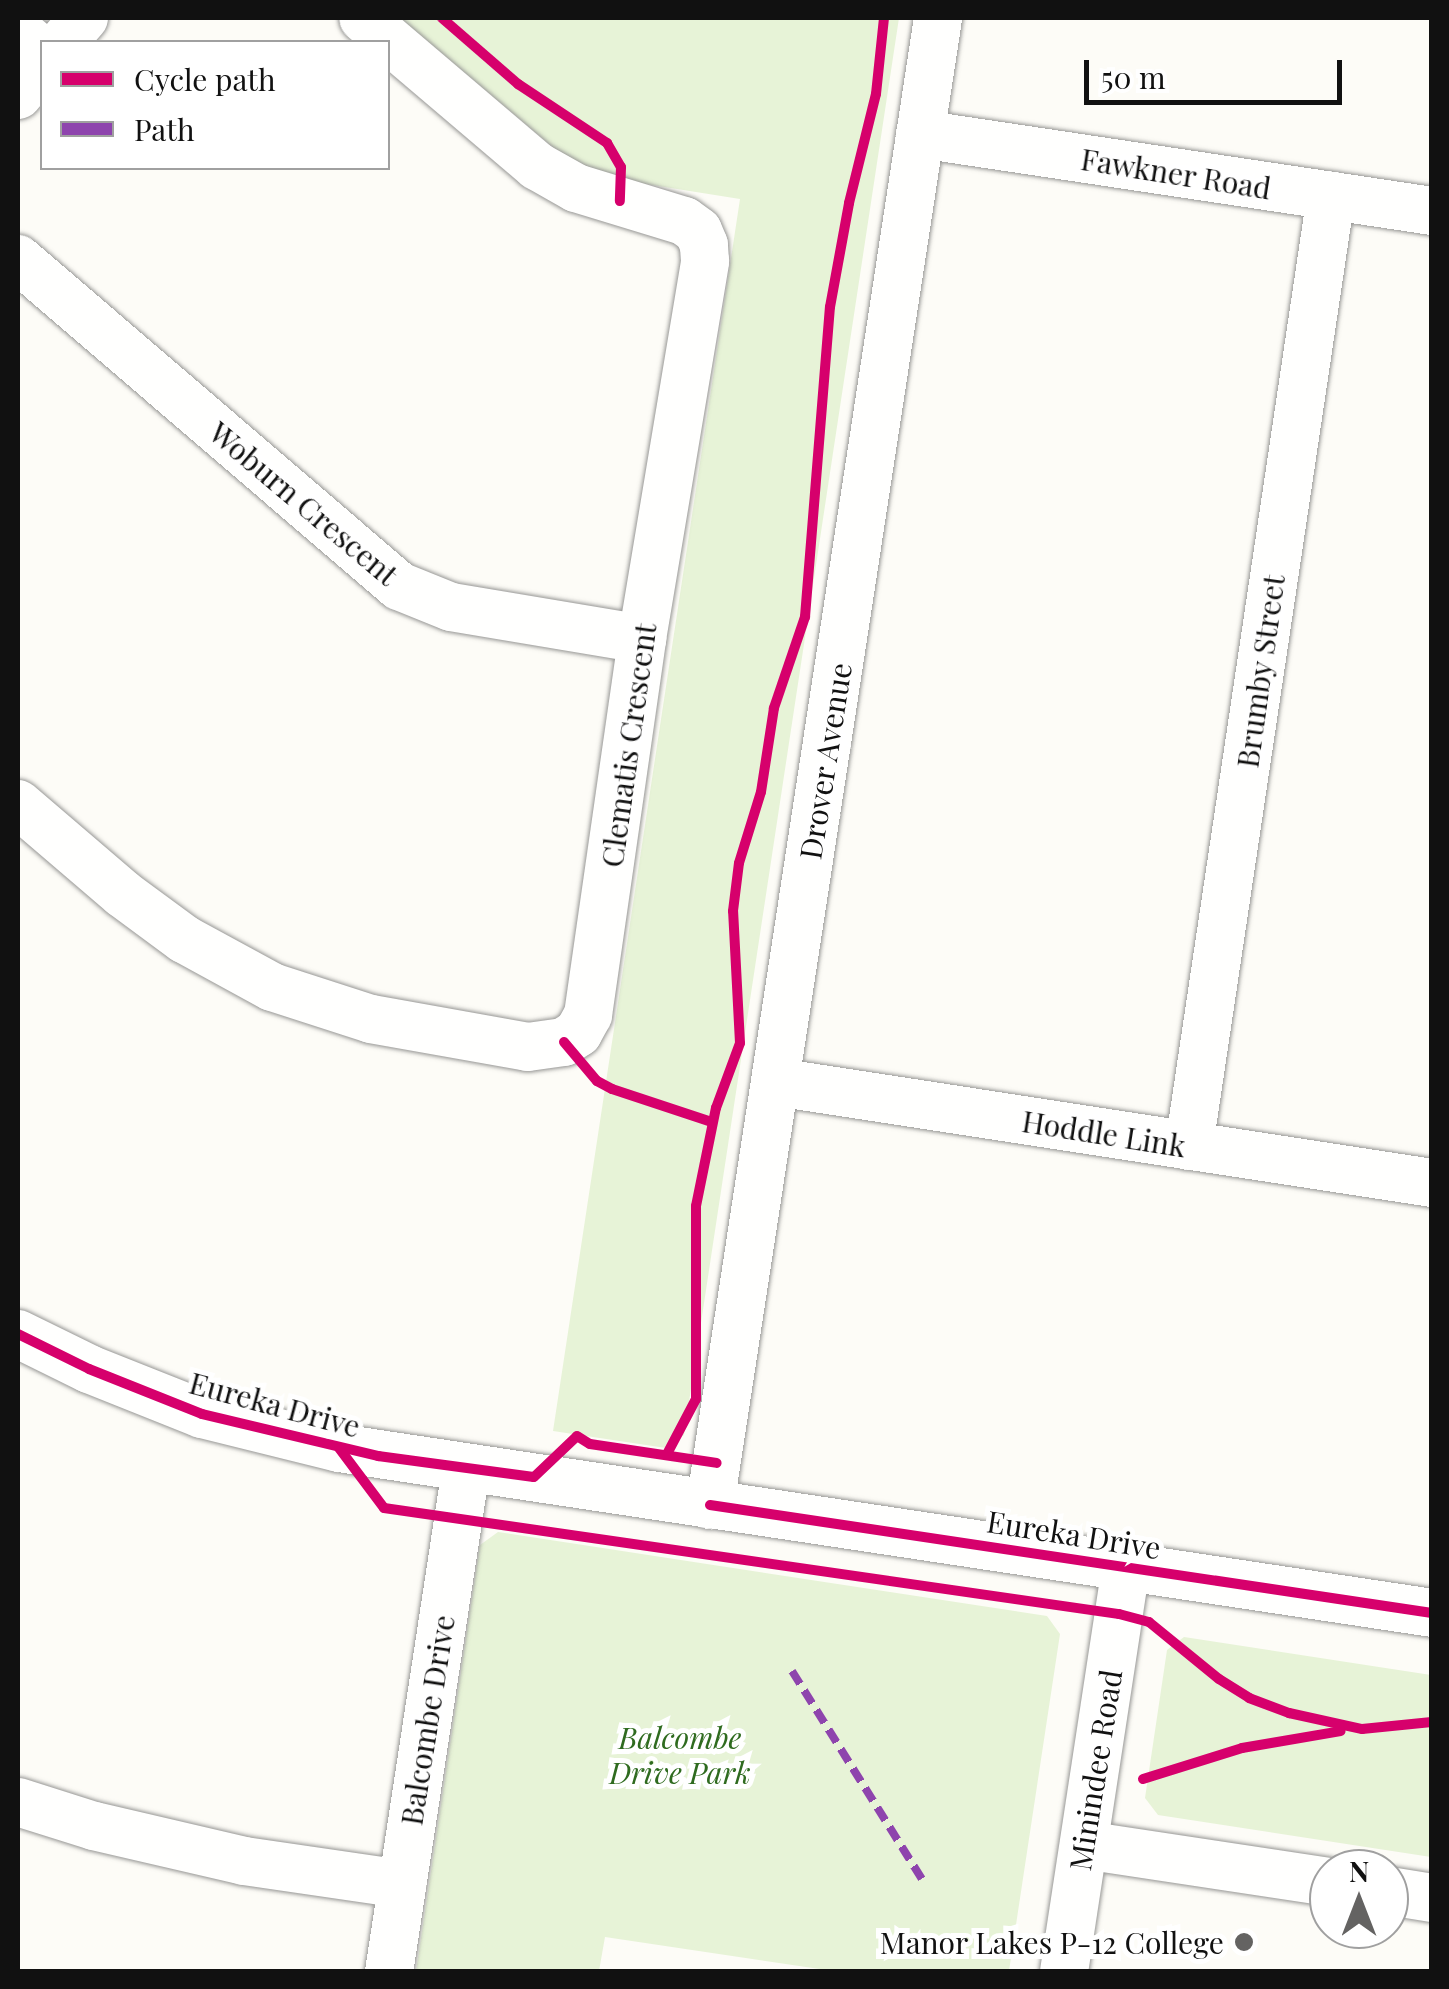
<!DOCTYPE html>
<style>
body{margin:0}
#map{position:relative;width:1449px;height:1989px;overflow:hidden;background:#fdfcf7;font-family:"Playfair Display",serif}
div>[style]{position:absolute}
.green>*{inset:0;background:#e7f3d7}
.roads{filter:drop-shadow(0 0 2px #979795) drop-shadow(0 0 2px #979795)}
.minor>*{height:48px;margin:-24px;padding:0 24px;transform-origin:24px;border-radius:24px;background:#fffffe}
.quiet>*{height:8px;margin-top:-4px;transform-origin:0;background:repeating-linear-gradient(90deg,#8e44ad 0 15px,transparent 0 23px)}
.cycleway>*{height:10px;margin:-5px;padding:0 5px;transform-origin:5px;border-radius:5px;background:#d6006c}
.dots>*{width:28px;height:28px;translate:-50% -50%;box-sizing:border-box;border:5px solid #fff;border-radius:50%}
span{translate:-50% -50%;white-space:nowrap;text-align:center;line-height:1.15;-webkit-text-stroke:10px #fff;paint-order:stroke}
.street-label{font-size:30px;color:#111}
.park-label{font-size:30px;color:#2f6b1f;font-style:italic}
.poi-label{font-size:30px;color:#111}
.right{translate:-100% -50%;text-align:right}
.frame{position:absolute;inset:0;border:20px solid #111;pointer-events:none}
.legend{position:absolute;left:40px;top:40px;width:350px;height:130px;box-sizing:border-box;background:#fff;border:2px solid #a0a0a0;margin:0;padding:12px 18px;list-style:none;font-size:30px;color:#111}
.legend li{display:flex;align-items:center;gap:20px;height:50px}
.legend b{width:50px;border:2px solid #a0a0a0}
.north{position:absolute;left:1309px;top:1849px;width:100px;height:100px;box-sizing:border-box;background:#fff;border:2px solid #a0a0a0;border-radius:50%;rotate:0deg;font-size:28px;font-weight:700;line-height:40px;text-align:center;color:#111}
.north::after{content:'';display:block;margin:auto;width:35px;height:45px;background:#646362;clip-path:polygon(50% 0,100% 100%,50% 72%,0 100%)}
.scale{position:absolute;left:1084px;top:60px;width:258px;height:45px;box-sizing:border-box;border:5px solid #111;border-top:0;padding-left:12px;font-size:30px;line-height:35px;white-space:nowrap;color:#111;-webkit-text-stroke:8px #fff;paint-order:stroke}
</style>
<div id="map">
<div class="green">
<div style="clip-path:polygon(400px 18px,899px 18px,684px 1435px,666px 1448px,553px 1431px,740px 199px,633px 182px,587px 168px,562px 155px)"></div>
<div style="clip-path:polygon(498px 1532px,1047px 1616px,1060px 1634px,1009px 1971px,833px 1971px,605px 1937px,599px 1971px,416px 1971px,480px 1545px)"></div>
<div style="clip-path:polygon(1184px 1637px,1431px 1675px,1431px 1857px,1158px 1815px,1145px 1798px,1167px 1650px)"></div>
</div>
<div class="roads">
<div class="minor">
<div style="left:18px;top:31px;width:31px;rotate:40deg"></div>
<div style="left:63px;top:42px;width:32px;rotate:-49deg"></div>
<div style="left:18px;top:95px;width:38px;rotate:-50deg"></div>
<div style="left:920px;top:134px;width:518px;rotate:8.55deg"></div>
<div style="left:18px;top:259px;width:502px;rotate:40.64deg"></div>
<div style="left:399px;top:586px;width:56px;rotate:22deg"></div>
<div style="left:451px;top:607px;width:194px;rotate:9.5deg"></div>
<div style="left:18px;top:804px;width:138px;rotate:40.6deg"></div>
<div style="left:123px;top:894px;width:76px;rotate:36.4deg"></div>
<div style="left:184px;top:939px;width:100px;rotate:28.6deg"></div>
<div style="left:272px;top:987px;width:104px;rotate:17.9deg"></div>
<div style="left:371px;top:1019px;width:159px;rotate:10.1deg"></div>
<div style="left:528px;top:1047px;width:36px;rotate:-8deg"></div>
<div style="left:564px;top:1042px;width:17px;rotate:-33deg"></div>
<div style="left:578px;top:1033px;width:21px;rotate:-61deg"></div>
<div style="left:588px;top:1015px;width:380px;rotate:-81.8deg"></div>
<div style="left:642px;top:639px;width:383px;rotate:-80.5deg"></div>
<div style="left:705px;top:261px;width:16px;rotate:-94deg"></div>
<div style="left:704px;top:245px;width:15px;rotate:-113deg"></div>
<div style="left:698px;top:231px;width:17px;rotate:-144deg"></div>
<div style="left:684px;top:221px;width:113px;rotate:-163deg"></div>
<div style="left:576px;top:188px;width:45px;rotate:-150.6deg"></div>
<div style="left:537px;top:166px;width:228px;rotate:-139.6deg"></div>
<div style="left:776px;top:1082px;width:664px;rotate:8.75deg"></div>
<div style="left:1189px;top:1146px;width:961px;rotate:-81.5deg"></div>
<div style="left:18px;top:1334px;width:79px;rotate:26.2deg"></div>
<div style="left:89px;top:1369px;width:122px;rotate:21.7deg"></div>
<div style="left:202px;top:1414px;width:141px;rotate:13.9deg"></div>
<div style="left:339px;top:1448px;width:1105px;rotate:8.58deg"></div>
<div style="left:710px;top:1505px;width:1504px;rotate:-81.28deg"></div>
<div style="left:18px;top:1802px;width:80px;rotate:17.5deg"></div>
<div style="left:94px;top:1826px;width:154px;rotate:13.1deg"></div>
<div style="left:244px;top:1861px;width:160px;rotate:8.3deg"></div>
<div style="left:1084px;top:1845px;width:248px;rotate:8.6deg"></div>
<div style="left:1389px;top:1891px;width:44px;rotate:9.2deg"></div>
<div style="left:389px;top:1972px;width:509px;rotate:-81.3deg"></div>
<div style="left:1064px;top:1972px;width:409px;rotate:-81.3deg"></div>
</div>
</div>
<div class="quiet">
<div style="left:792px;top:1671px;width:245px;rotate:58deg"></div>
</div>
<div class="cycleway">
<div style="left:442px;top:18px;width:101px;rotate:41deg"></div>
<div style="left:518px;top:84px;width:107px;rotate:33.5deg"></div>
<div style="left:607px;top:143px;width:28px;rotate:60deg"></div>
<div style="left:621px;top:167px;width:34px;rotate:92deg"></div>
<div style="left:564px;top:1042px;width:51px;rotate:49.8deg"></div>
<div style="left:597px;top:1081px;width:17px;rotate:28deg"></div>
<div style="left:612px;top:1089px;width:105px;rotate:18.3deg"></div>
<div style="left:18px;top:1334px;width:79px;rotate:26.2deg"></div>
<div style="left:89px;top:1369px;width:122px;rotate:21.7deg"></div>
<div style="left:202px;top:1414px;width:181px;rotate:13.4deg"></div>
<div style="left:378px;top:1456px;width:157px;rotate:7.7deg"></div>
<div style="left:534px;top:1477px;width:59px;rotate:-43.6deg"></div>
<div style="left:577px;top:1436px;width:15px;rotate:32deg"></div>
<div style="left:590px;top:1444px;width:128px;rotate:8.5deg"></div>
<div style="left:339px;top:1448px;width:75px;rotate:53.1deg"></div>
<div style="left:384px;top:1508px;width:743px;rotate:8.21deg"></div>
<div style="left:1119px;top:1614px;width:31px;rotate:15deg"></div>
<div style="left:1149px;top:1622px;width:90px;rotate:39.2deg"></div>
<div style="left:1219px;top:1679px;width:36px;rotate:32deg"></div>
<div style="left:1249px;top:1698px;width:43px;rotate:20.6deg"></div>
<div style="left:1289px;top:1713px;width:75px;rotate:12.4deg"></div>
<div style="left:1362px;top:1729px;width:70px;rotate:-5.7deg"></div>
<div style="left:667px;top:1454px;width:62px;rotate:-62.2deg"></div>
<div style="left:696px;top:1399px;width:193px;rotate:-90deg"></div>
<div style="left:696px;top:1206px;width:100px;rotate:-78.5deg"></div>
<div style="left:716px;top:1108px;width:69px;rotate:-69.7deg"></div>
<div style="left:740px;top:1043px;width:132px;rotate:-93deg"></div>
<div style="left:733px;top:911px;width:48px;rotate:-82.9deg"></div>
<div style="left:739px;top:863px;width:74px;rotate:-72.8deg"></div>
<div style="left:761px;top:792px;width:85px;rotate:-81.2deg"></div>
<div style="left:774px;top:708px;width:96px;rotate:-71.2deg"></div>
<div style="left:805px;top:617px;width:311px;rotate:-85.4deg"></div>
<div style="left:830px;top:307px;width:106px;rotate:-79.6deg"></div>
<div style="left:849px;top:203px;width:112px;rotate:-76.1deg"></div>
<div style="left:876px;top:94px;width:76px;rotate:-84deg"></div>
<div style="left:710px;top:1505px;width:730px;rotate:8.51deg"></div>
<div style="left:1143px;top:1779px;width:104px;rotate:-17.4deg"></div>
<div style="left:1242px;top:1748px;width:100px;rotate:-9.7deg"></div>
</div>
<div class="dots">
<div style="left:1244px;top:1942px;background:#646362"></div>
</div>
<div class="street-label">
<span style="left:1176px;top:173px;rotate:9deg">Fawkner Road</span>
<span style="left:304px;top:503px;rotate:40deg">Woburn Crescent</span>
<span style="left:1260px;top:671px;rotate:-82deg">Brumby Street</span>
<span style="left:628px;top:745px;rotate:-82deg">Clematis Crescent</span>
<span style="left:825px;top:761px;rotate:-81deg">Drover Avenue</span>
<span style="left:1104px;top:1133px;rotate:9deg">Hoddle Link</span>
<span style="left:275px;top:1404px;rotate:15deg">Eureka Drive</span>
<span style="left:1074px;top:1534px;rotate:9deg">Eureka Drive</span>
<span style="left:427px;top:1720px;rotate:-81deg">Balcombe Drive</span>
<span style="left:1095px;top:1770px;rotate:-81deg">Minindee Road</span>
</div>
<div class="park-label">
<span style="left:680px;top:1754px">Balcombe<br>Drive Park</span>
</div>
<div class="poi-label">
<span class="right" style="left:1224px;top:1942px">Manor Lakes P-12 College</span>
</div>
<div class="frame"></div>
<ul class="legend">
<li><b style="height:12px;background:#d6006c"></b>Cycle path</li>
<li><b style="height:12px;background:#8e44ad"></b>Path</li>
</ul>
<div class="north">N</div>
<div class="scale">50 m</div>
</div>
